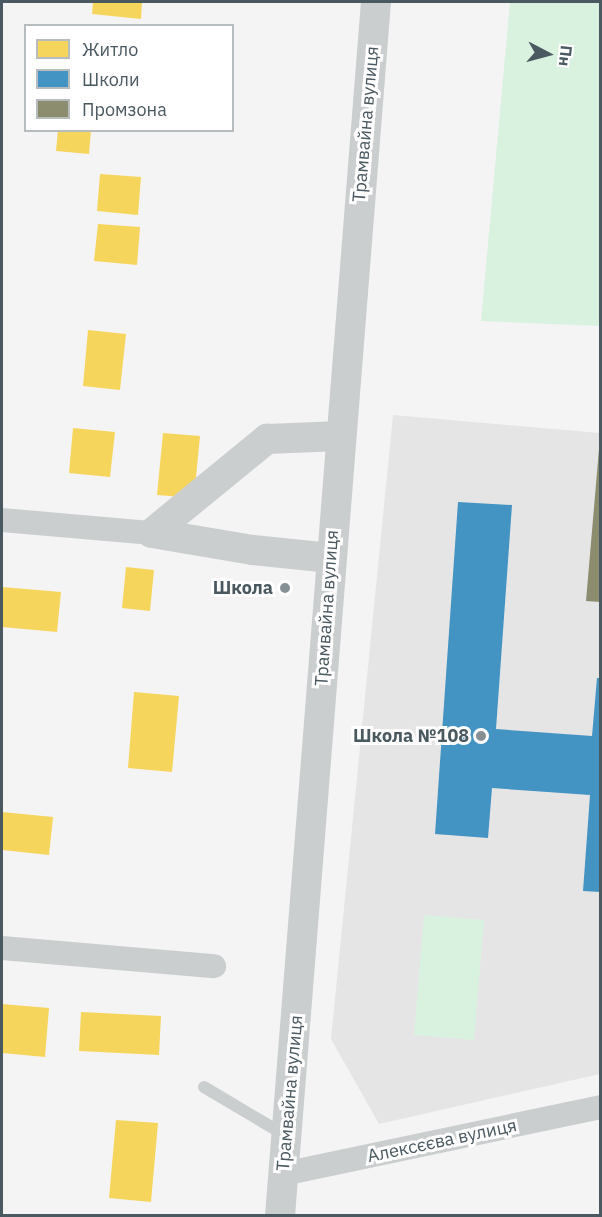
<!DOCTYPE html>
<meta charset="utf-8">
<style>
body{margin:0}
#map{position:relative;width:602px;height:1217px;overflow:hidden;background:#f4f4f4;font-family:"IBM Plex Sans",sans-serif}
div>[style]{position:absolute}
.education>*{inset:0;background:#e6e5e6}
.green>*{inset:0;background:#d9f2e0}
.homes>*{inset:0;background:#f6d55c}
.schools>*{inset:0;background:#4393c3}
.industry>*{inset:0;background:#8c8c6e}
.service>*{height:12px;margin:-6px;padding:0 6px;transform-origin:6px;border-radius:6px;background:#cbcecf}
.minor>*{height:24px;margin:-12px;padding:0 12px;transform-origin:12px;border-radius:12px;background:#cbcecf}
.tertiary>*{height:30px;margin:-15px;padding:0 15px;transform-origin:15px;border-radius:15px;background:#cbcecf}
.dots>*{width:16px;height:16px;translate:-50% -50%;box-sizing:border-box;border:3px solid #fff;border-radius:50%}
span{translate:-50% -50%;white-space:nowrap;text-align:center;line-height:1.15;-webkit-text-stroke:6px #fff;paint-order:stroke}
.street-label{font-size:18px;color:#4a5860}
.poi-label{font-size:18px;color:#4a5860;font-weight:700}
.right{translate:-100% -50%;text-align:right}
.frame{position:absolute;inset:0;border:3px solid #4a5860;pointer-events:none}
.legend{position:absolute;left:24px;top:24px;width:210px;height:108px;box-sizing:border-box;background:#fff;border:2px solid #b7bcbf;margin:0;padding:8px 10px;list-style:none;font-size:18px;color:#4a5860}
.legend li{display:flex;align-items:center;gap:12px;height:30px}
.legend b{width:30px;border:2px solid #b7bcbf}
.north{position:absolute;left:518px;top:24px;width:60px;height:60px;-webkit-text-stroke:4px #fff;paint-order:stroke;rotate:96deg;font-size:16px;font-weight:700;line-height:24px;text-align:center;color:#4a5860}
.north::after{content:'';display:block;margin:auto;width:21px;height:27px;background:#4a5860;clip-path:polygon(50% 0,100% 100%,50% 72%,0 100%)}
</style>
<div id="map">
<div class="education">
<div style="clip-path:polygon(393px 415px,600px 433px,600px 1074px,379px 1124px,331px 1039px)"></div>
</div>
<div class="green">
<div style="clip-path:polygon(510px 2px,600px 2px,600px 326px,481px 321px)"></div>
<div style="clip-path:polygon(424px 915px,484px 920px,474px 1040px,414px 1035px)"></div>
</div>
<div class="homes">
<div style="clip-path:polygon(93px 2px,142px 2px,141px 19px,92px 14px)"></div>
<div style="clip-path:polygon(58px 130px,91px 130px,89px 154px,56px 151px)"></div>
<div style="clip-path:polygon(100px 174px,141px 177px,138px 215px,97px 211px)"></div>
<div style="clip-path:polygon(98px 224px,140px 227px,137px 265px,94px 261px)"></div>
<div style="clip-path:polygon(88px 330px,126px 334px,120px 390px,83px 386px)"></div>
<div style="clip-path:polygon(73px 428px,115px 432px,110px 477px,69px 473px)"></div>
<div style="clip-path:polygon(163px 433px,200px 436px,194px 498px,157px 495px)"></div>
<div style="clip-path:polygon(126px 567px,154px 570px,150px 611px,122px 608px)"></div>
<div style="clip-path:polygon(2px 587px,61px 592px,57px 632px,2px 627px)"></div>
<div style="clip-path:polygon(134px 692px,179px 696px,172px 772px,128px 768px)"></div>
<div style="clip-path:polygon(2px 812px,53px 817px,49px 855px,2px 850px)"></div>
<div style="clip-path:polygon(2px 1004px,49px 1008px,45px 1057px,2px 1053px)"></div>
<div style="clip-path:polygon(81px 1012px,161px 1016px,159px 1055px,79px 1051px)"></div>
<div style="clip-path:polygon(116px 1120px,158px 1123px,151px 1202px,109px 1198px)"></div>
</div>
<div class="schools">
<div style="clip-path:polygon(458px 502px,512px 505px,496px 729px,592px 736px,597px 678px,600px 678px,600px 892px,583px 891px,590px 795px,492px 788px,488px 838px,435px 834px)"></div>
</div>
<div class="industry">
<div style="clip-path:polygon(599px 449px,600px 450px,600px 602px,586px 601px)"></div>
</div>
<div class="service">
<div style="left:204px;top:1087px;width:94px;rotate:30.7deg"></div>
</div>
<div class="minor">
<div style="left:2px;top:520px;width:151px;rotate:5deg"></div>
<div style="left:2px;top:948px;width:213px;rotate:4.9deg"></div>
<div style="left:283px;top:1174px;width:324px;rotate:-11.9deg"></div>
</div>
<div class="tertiary">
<div style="left:152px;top:533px;width:149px;rotate:-39.3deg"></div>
<div style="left:267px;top:439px;width:74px;rotate:-2.3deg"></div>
<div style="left:152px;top:533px;width:102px;rotate:9.6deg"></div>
<div style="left:253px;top:550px;width:78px;rotate:5.9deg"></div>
<div style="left:280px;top:1216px;width:1218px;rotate:-85.48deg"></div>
</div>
<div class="dots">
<div style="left:285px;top:588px;background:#868f94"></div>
<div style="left:481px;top:736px;background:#868f94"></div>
</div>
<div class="street-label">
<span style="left:366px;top:124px;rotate:-85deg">Трамвайна вулиця</span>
<span style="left:327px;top:608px;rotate:-86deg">Трамвайна вулиця</span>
<span style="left:290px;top:1093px;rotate:-85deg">Трамвайна вулиця</span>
<span style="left:442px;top:1141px;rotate:-12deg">Алексєєва вулиця</span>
</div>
<div class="poi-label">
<span class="right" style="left:273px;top:588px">Школа</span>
<span class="right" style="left:469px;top:736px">Школа №108</span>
</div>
<div class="frame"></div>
<ul class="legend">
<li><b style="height:16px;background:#f6d55c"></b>Житло</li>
<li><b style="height:16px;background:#4393c3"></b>Школи</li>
<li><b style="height:16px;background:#8c8c6e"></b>Промзона</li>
</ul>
<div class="north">Пн</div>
</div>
